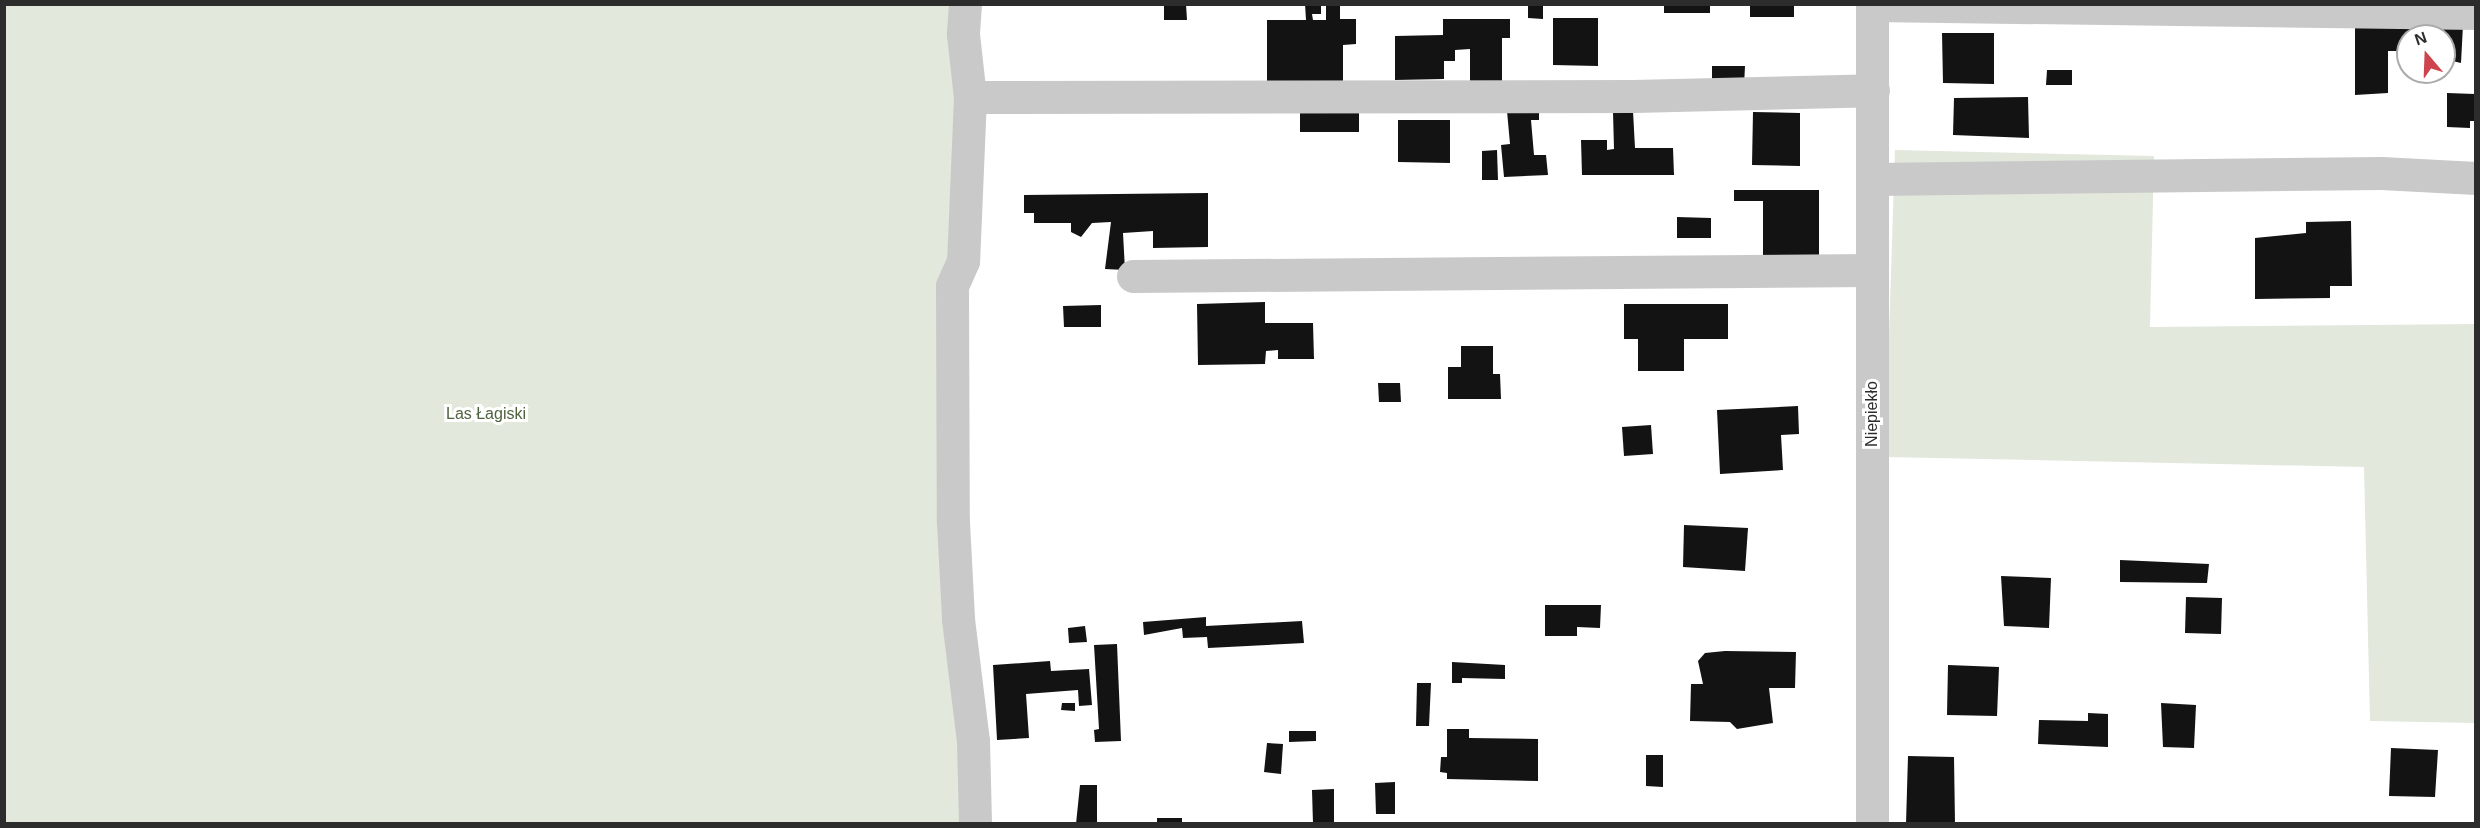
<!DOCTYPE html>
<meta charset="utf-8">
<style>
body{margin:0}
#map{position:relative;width:2480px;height:828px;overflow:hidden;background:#fff;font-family:Helvetica,sans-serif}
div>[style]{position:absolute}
.green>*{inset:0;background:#e2e8dc}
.building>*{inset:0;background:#131313}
.minor>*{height:33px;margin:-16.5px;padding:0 16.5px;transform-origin:16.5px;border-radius:16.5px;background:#c9c9c9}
span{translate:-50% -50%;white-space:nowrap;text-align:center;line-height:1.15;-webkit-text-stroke:6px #fff;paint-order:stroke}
.park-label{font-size:16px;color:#506240}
.street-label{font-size:16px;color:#2c2c2c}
.frame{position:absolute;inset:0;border:6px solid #2c2c2c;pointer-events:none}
.north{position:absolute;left:2396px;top:24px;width:60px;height:60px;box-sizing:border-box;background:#fff;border:2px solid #ababab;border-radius:50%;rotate:341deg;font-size:16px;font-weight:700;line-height:24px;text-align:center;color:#2c2c2c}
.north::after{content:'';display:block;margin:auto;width:21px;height:27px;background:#ce444d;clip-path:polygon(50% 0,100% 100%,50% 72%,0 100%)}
</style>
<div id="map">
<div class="green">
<div style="clip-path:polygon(5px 5px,959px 5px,964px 823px,5px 824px)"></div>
<div style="clip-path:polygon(1895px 150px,2154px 156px,2150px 327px,2475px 324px,2475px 723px,2370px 721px,2364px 467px,1885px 457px)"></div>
</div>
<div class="building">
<div style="clip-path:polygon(1164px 4px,1186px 4px,1187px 20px,1164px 20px)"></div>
<div style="clip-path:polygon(1305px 4px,1321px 4px,1321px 14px,1312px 14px,1313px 20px,1326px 20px,1326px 5px,1340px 5px,1340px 19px,1356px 19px,1356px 44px,1343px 45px,1343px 90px,1267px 90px,1267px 20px,1306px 20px)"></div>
<div style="clip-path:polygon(1528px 4px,1543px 4px,1543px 19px,1528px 18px)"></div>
<div style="clip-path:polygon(1664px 4px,1710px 4px,1710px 13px,1664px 13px)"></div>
<div style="clip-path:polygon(1750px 4px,1794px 4px,1794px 17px,1750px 17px)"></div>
<div style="clip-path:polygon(1553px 18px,1598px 18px,1598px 66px,1553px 65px)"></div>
<div style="clip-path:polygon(1443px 19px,1510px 19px,1510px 38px,1502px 38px,1502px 88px,1470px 90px,1470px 49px,1455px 50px,1455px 61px,1444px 61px,1444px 79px,1395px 80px,1395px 36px,1443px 35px)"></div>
<div style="clip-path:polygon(2355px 23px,2463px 25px,2461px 63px,2444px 59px,2444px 36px,2408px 36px,2408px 51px,2388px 51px,2388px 93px,2355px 95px)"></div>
<div style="clip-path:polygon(1942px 33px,1994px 33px,1994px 84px,1943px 83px)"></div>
<div style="clip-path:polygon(1712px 66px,1745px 66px,1744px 86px,1712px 86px)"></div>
<div style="clip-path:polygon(2047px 70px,2072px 70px,2072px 85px,2046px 85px)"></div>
<div style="clip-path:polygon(2447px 93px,2475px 94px,2475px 121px,2470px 121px,2470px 128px,2447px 127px)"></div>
<div style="clip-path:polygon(2028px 97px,2029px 138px,1953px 135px,1954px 98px)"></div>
<div style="clip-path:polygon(1300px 105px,1359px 105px,1359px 132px,1300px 132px)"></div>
<div style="clip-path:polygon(1539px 109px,1539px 120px,1531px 120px,1534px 155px,1546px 155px,1548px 175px,1504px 177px,1501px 145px,1510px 144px,1507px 111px)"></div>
<div style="clip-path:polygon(1633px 111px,1635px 148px,1673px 148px,1674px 175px,1582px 175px,1581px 140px,1607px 140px,1607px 150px,1614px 149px,1613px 112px)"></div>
<div style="clip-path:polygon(1753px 112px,1800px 113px,1800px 166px,1752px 165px)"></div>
<div style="clip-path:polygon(1398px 120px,1450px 120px,1450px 163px,1398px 162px)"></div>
<div style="clip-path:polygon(1497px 150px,1498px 180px,1482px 180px,1482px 151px)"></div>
<div style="clip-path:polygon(1734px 190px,1819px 190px,1819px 261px,1763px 261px,1763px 201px,1734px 201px)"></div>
<div style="clip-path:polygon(1208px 193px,1208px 247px,1153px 248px,1153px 231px,1123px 233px,1125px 270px,1105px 269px,1111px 222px,1092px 223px,1081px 237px,1071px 232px,1071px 223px,1034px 223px,1034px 213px,1024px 213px,1024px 195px)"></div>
<div style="clip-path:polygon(1677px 217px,1711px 218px,1711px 238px,1677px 238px)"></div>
<div style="clip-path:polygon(2351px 221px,2352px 286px,2330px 286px,2330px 298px,2255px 299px,2255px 238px,2306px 233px,2306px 222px)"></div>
<div style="clip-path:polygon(1265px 302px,1265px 323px,1313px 323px,1314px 359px,1278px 359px,1278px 350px,1266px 351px,1265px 364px,1198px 365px,1197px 304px)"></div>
<div style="clip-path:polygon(1624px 304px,1728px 304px,1728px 339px,1684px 339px,1684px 371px,1638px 371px,1638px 339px,1624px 339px)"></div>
<div style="clip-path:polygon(1101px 305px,1101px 327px,1064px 327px,1063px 306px)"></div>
<div style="clip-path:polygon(1461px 346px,1493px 346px,1493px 374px,1500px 374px,1501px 399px,1448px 399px,1448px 367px,1461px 367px)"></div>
<div style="clip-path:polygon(1378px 383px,1400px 383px,1401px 402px,1379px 402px)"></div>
<div style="clip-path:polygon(1798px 406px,1799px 434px,1781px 435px,1783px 470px,1720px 474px,1717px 410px)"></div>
<div style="clip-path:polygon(1651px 425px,1653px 454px,1624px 456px,1622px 427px)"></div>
<div style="clip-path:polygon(1684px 525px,1748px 528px,1745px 571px,1683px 567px)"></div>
<div style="clip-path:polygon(2120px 560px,2209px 564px,2207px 583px,2120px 582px)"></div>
<div style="clip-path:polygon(2001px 576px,2051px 578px,2049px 628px,2004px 626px)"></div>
<div style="clip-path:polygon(2186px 597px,2222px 598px,2221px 634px,2185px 633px)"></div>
<div style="clip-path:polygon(1545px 605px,1601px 605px,1600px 628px,1577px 627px,1577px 636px,1545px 636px)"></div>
<div style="clip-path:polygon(1206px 617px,1206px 626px,1302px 621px,1304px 643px,1208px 648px,1207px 637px,1183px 638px,1182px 628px,1144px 635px,1143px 622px)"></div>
<div style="clip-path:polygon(1085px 626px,1087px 642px,1069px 643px,1068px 628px)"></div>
<div style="clip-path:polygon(1117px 644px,1121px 741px,1095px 742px,1094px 730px,1099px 729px,1094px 645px)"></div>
<div style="clip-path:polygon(1725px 651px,1796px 652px,1795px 688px,1769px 688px,1773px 723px,1737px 729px,1730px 722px,1690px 721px,1691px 684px,1703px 684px,1698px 661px,1705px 653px)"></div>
<div style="clip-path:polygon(1050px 661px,1051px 671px,1089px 669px,1092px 705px,1079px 706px,1078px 690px,1026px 694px,1029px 738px,997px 740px,993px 665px)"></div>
<div style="clip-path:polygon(1452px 662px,1505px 665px,1505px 679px,1462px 678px,1462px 683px,1452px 683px)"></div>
<div style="clip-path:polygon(1948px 665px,1999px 667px,1997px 716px,1947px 715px)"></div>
<div style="clip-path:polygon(1417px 683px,1431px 683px,1429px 726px,1416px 726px)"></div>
<div style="clip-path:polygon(1062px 703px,1075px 703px,1075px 711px,1061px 710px)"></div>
<div style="clip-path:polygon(2161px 703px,2196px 705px,2194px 748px,2163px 747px)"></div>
<div style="clip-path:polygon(2088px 713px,2108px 714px,2108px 747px,2038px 744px,2039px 720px,2088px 721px)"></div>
<div style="clip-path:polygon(1447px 729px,1469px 729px,1469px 738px,1538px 739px,1538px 781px,1447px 779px,1447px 773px,1440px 772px,1441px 757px,1447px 757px)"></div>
<div style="clip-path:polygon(1289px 731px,1316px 731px,1316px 741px,1289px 742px)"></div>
<div style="clip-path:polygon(1267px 743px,1283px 744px,1281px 774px,1264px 772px)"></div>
<div style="clip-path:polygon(2391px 748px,2438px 750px,2435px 797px,2389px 796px)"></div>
<div style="clip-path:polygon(1646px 755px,1663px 755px,1663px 787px,1646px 786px)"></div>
<div style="clip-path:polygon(1908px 756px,1954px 757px,1955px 824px,1906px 824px)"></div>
<div style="clip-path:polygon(1395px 782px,1395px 814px,1376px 814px,1375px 783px)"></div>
<div style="clip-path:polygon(1080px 785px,1097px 785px,1097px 824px,1076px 824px)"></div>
<div style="clip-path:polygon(1334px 789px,1334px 824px,1313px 824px,1312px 790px)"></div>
<div style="clip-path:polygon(1157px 818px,1182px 818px,1182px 824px,1157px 824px)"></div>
</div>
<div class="minor">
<div style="left:965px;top:4px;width:30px;rotate:94deg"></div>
<div style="left:963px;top:34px;width:63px;rotate:83.7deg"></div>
<div style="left:970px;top:97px;width:164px;rotate:92.4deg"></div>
<div style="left:963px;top:261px;width:27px;rotate:114deg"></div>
<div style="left:952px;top:286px;width:236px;rotate:89.8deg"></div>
<div style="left:953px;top:522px;width:97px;rotate:87deg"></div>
<div style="left:958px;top:619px;width:123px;rotate:83deg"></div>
<div style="left:973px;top:741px;width:83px;rotate:88.6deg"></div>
<div style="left:1872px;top:5px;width:604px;rotate:0.76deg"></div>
<div style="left:970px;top:97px;width:663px;rotate:-0.09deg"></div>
<div style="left:1633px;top:96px;width:240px;rotate:-1.4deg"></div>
<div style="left:1873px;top:179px;width:508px;rotate:-0.68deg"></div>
<div style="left:2381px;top:173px;width:95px;rotate:3deg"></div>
<div style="left:1133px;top:276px;width:739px;rotate:-0.47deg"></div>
<div style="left:1872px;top:824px;width:820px;rotate:-90deg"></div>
</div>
<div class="park-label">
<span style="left:486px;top:414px">Las Łagiski</span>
</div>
<div class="street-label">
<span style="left:1872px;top:414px;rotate:-90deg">Niepiekło</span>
</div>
<div class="frame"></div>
<div class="north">N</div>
</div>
